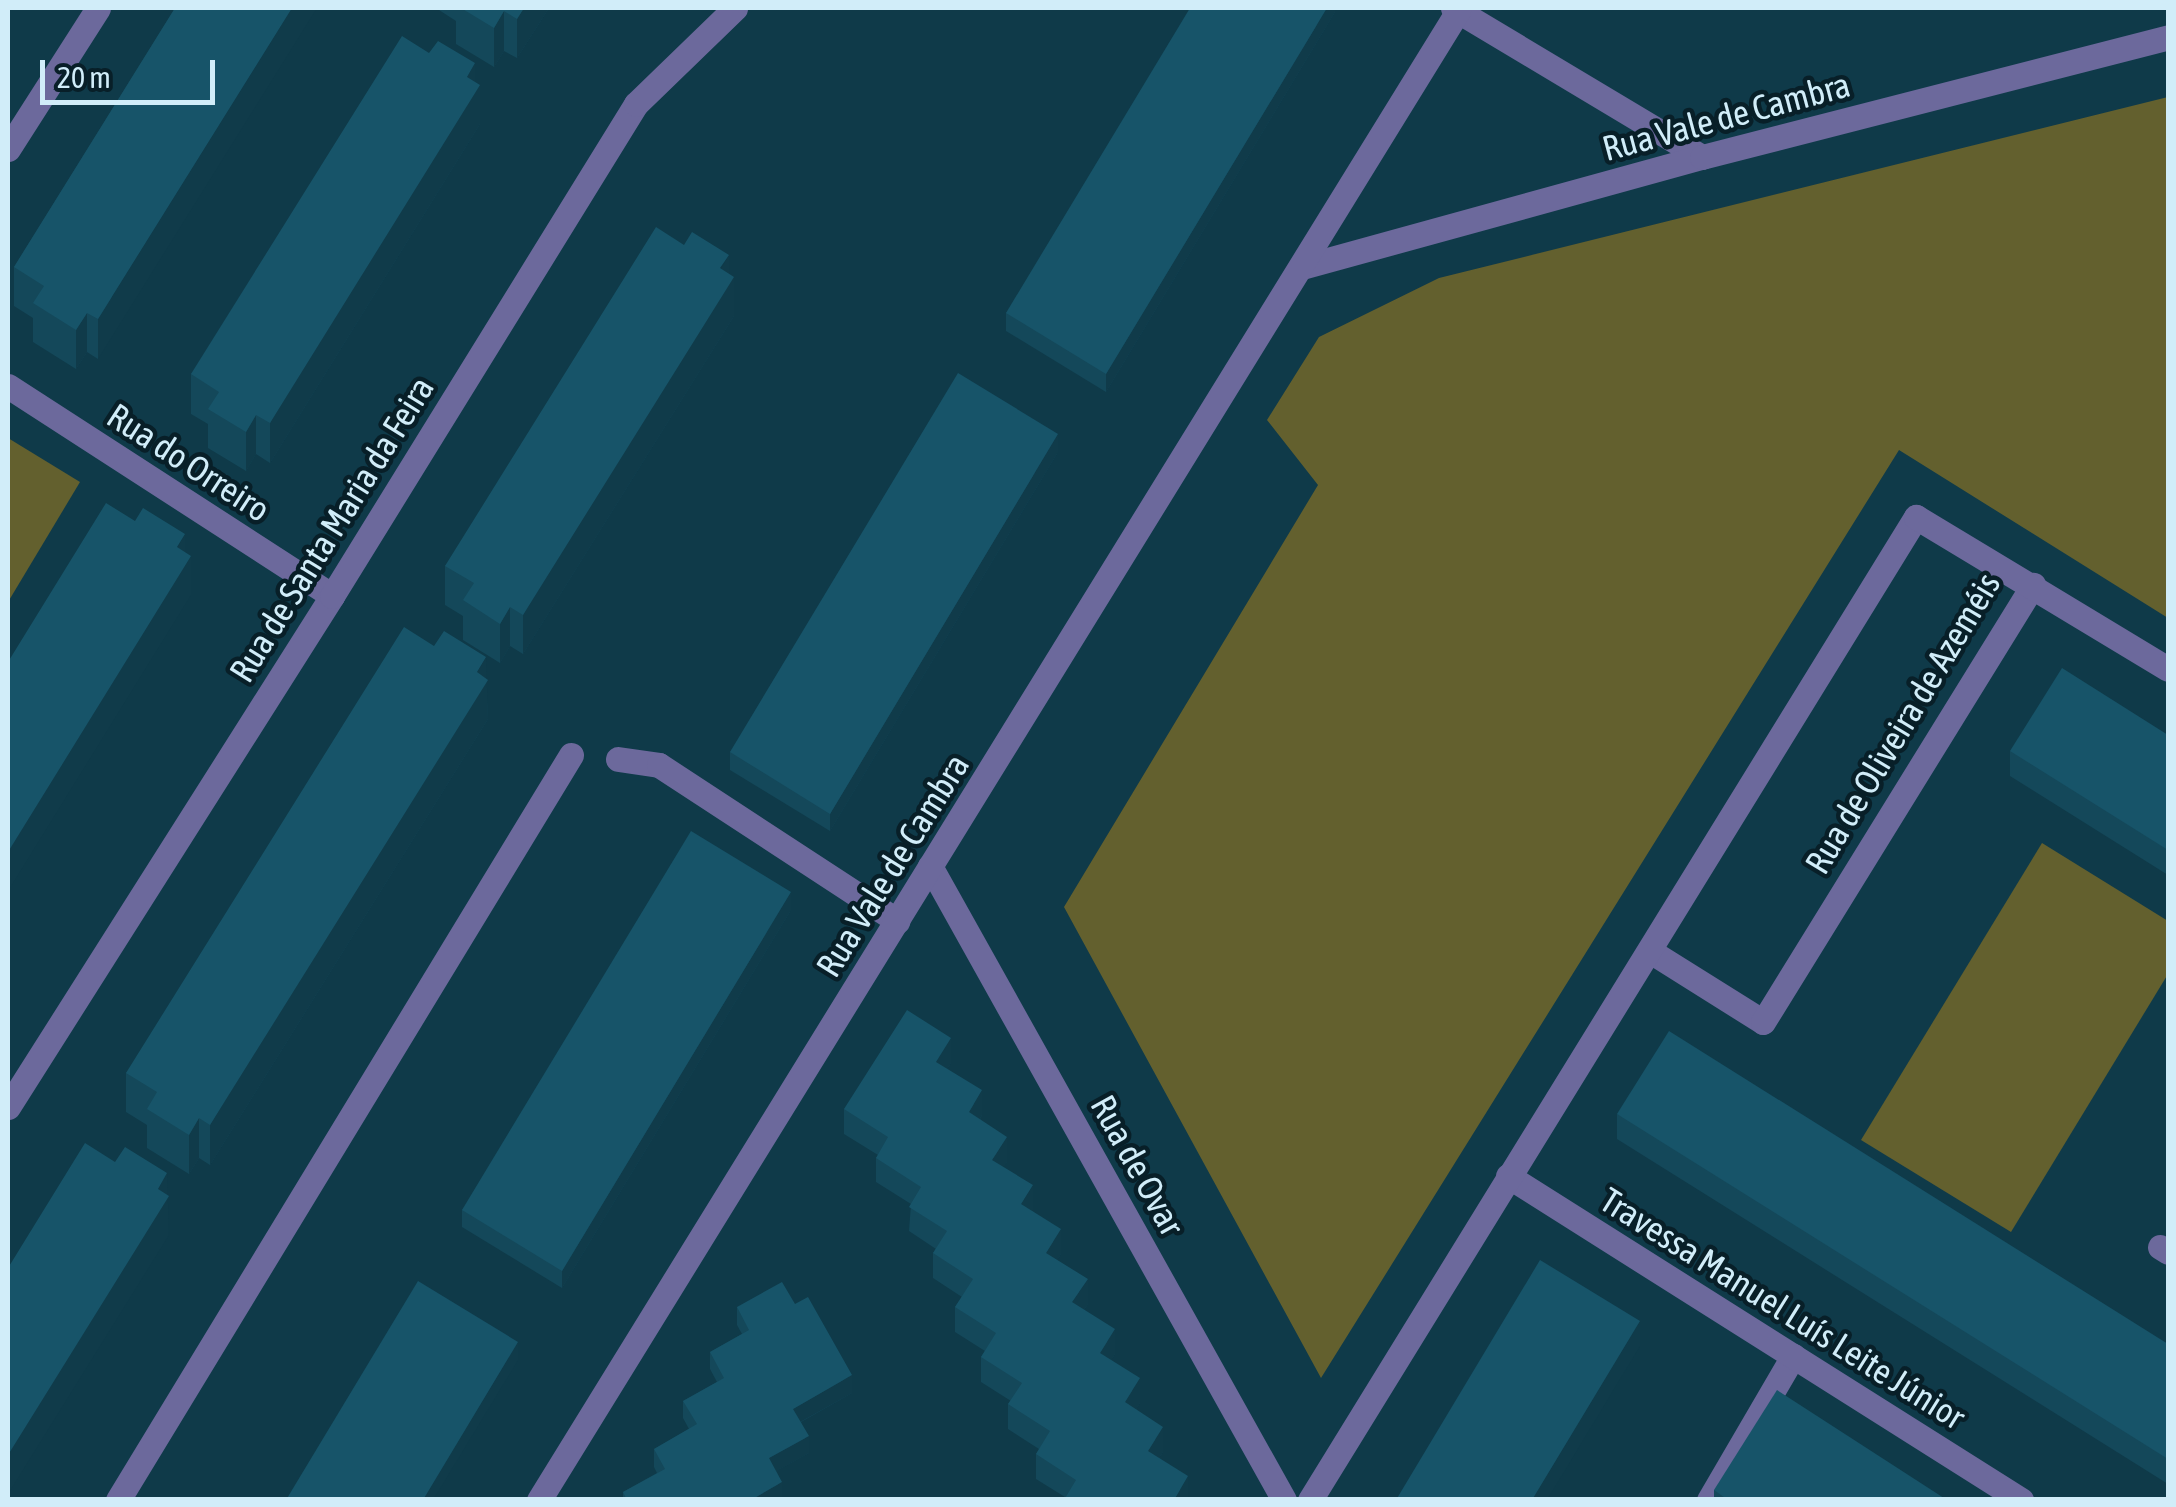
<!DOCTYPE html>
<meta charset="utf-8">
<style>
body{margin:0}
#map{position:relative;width:2176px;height:1507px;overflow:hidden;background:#0f3a49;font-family:"Asap Condensed",sans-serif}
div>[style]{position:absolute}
.green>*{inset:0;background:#63602e}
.lane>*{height:25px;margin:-12.5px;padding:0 12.5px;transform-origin:12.5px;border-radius:12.5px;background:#6c699c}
.street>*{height:25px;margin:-12.5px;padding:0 12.5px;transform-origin:12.5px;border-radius:12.5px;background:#6c699c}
.wall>*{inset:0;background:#14485a}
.shaded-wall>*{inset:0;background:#103b4a}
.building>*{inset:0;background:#175469}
span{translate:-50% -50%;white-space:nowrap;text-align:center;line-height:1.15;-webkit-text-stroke:9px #081f28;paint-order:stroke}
.street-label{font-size:35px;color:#d1edf9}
.frame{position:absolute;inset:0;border:10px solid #d1edf9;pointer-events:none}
.scale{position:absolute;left:40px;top:60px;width:175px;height:45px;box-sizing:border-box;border:5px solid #d1edf9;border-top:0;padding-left:12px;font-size:30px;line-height:35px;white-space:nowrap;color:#d1edf9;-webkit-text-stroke:8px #081f28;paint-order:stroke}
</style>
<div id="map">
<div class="green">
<div style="clip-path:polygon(2168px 97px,2168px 618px,1899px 450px,1321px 1378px,1064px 907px,1318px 485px,1267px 420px,1319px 337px,1439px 278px)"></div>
<div style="clip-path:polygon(8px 438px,80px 482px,8px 602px)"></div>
<div style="clip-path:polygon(2042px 843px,2168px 921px,2168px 974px,2011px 1232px,1861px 1140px)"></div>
</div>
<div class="lane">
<div style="left:618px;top:759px;width:41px;rotate:8.3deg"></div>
<div style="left:659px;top:765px;width:285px;rotate:33.2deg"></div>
<div style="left:2160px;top:1247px;width:9px;rotate:32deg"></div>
<div style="left:118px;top:1500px;width:872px;rotate:-58.7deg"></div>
<div style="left:1709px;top:1500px;width:167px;rotate:-59.7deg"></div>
</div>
<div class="street">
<div style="left:1453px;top:8px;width:290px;rotate:30.9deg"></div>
<div style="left:8px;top:149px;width:167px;rotate:-57.4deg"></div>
<div style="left:1302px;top:267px;width:415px;rotate:-15.4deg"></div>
<div style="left:1702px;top:157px;width:481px;rotate:-14.4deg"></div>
<div style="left:8px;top:386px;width:386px;rotate:32.9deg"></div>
<div style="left:930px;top:866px;width:726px;rotate:60.82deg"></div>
<div style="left:1650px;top:951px;width:133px;rotate:32.1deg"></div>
<div style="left:1763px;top:1022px;width:514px;rotate:-58.29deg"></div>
<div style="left:8px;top:1107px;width:605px;rotate:-57.62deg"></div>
<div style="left:332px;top:596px;width:578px;rotate:-58.29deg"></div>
<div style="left:636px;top:104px;width:138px;rotate:-44.1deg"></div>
<div style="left:1508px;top:1176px;width:607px;rotate:32.28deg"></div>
<div style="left:539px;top:1500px;width:1750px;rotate:-58.32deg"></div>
<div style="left:1310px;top:1500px;width:1155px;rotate:-58.35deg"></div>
<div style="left:1916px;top:517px;width:294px;rotate:31.1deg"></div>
</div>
<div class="wall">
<div style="clip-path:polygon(175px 8px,98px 359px,87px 352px,76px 369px,33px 342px,33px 318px,14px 306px,14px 267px)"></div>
<div style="clip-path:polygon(439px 8px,549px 8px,517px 58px,504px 51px,494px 67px,456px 44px,456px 21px,439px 10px)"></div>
<div style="clip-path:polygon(1335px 8px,1335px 12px,1106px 392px,1006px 331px,1006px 313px)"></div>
<div style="clip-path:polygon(475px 82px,480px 124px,270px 463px,256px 454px,246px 471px,208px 448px,208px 424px,191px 414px,191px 374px)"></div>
<div style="clip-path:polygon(729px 274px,734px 316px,523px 654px,510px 646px,500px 663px,463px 640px,463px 616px,445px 605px,445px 566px)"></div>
<div style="clip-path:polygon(1058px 452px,830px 831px,730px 770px,730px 752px)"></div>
<div style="clip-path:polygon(486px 679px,488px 719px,210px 1165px,199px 1158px,189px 1174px,147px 1148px,147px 1125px,126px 1112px,126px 1073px)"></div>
<div style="clip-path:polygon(2168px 735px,2168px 875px,2010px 776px,2010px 751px)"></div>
<div style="clip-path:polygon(791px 910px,562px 1288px,462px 1227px,462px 1210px)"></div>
<div style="clip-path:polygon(951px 1063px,947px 1069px,982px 1115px,980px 1119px,1007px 1162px,1003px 1167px,1061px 1254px,1057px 1260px,1088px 1304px,1084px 1310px,1115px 1354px,1111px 1360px,1140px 1403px,1136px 1409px,1163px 1452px,1159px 1458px,1188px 1500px,1065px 1497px,1036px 1479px,1036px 1454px,1039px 1449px,1008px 1429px,1008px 1404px,1011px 1401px,981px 1382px,981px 1357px,985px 1351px,955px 1332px,955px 1307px,962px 1297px,933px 1278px,933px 1253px,936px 1249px,909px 1231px,911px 1204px,876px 1182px,876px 1158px,878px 1155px,844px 1134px,844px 1109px)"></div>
<div style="clip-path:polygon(1617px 1114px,2168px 1344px,2168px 1484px,1617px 1139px)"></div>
<div style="clip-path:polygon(795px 1304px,852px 1393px,801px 1422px,809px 1453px,776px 1471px,782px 1500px,623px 1500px,623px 1492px,657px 1473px,654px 1467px,654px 1449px,689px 1429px,683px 1418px,683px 1401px,717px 1382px,710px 1369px,710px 1352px,742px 1334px,737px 1325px,737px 1307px)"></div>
<div style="clip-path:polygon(1714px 1490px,1947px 1500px,1714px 1500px)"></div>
</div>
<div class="shaded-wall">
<div style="clip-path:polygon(292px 8px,317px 8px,98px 359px,98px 319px)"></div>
<div style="clip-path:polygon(524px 8px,549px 8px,517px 58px,517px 19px)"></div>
<div style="clip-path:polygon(1327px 8px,1335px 8px,1335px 12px,1106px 392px,1106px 374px)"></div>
<div style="clip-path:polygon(504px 11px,504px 51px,494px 67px,494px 28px)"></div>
<div style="clip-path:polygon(475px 63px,475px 92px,480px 85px,480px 124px,270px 463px,270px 423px)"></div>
<div style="clip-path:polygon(729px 255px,729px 284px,734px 277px,734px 316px,523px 654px,523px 615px)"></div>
<div style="clip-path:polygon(87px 313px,87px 352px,76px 369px,76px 330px)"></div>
<div style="clip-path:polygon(256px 415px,256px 454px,246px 471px,246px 432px)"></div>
<div style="clip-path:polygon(1058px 434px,1058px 452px,830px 831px,830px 814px)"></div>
<div style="clip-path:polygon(185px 534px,185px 566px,191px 556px,191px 595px,8px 891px,8px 852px)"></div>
<div style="clip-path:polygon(510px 607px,510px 646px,500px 663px,500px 624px)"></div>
<div style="clip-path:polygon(486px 657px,488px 719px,210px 1165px,210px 1125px)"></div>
<div style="clip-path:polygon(791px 892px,791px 910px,562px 1288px,562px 1271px)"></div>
<div style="clip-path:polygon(951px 1038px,951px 1063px,936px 1086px,936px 1062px)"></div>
<div style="clip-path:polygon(982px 1090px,982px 1115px,969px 1137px,969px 1112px)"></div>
<div style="clip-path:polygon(199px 1118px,199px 1158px,189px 1174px,189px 1135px)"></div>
<div style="clip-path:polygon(1007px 1137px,1007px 1162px,992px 1184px,992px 1160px)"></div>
<div style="clip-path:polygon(167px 1173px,169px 1235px,8px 1494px,8px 1455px)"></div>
<div style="clip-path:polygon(1033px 1185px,1033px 1210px,1021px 1229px,1021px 1204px)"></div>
<div style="clip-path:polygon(1061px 1229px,1061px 1254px,1046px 1278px,1046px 1253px)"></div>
<div style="clip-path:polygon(1088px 1279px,1088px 1304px,1072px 1327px,1072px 1302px)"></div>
<div style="clip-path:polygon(1640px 1321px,1640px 1346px,1547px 1500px,1532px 1500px)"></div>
<div style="clip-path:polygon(1115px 1329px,1115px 1354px,1100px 1378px,1100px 1353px)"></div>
<div style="clip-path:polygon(518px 1342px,518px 1360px,433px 1500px,423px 1500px)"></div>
<div style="clip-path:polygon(852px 1375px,852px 1393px,793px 1426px,793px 1409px)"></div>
<div style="clip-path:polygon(1140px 1378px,1140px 1403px,1125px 1427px,1125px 1402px)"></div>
<div style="clip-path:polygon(1163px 1427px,1163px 1452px,1148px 1475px,1148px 1451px)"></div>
<div style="clip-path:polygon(809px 1436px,809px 1453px,769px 1475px,769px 1458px)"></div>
<div style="clip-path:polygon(1188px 1476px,1188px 1500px,1174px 1500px)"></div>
<div style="clip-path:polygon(782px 1482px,782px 1500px,751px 1500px)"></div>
</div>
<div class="building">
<div style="clip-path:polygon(175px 8px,292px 8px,98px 319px,87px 313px,76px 330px,33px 303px,44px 286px,14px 267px)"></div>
<div style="clip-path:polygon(461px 8px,524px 8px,517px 19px,504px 11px,494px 28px)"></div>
<div style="clip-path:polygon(1190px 8px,1327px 8px,1106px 374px,1006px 313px)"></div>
<div style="clip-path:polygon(402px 36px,429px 53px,438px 41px,475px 63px,467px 77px,480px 85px,270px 423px,256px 415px,246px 432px,208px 409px,219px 392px,191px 374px)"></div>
<div style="clip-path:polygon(656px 227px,684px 245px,692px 232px,729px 255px,720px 268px,734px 277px,523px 615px,510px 607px,500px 624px,463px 600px,474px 583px,445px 566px)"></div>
<div style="clip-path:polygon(958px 373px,1058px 434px,830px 814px,730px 752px)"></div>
<div style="clip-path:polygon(106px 503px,135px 521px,143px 508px,185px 534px,177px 547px,191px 556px,8px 852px,8px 662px)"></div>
<div style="clip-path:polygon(404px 627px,434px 646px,444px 631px,486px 657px,477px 672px,488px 680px,210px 1125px,199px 1118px,189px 1135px,147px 1109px,157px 1092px,126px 1073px)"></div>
<div style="clip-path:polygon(2062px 668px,2168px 735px,2168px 850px,2010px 751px)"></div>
<div style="clip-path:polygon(691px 831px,791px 892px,562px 1271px,462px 1210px)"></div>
<div style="clip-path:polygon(907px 1010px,951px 1038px,936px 1062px,982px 1090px,969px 1112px,1007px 1137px,992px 1160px,1033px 1185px,1021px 1204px,1061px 1229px,1046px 1253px,1088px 1279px,1072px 1302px,1115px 1329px,1100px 1353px,1140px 1378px,1125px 1402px,1163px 1427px,1148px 1451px,1188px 1476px,1174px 1500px,1064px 1500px,1076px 1480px,1036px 1454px,1050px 1431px,1008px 1404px,1022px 1383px,981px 1357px,996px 1333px,955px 1307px,973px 1279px,933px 1253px,947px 1231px,909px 1207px,921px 1187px,876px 1158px,888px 1137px,844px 1109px)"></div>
<div style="clip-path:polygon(1669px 1031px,2168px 1344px,2168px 1459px,1617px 1114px)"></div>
<div style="clip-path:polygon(85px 1143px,115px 1162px,125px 1147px,167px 1173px,158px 1189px,169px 1196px,8px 1455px,8px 1268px)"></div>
<div style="clip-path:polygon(1540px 1260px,1640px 1321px,1532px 1500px,1396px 1500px)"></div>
<div style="clip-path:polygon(418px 1281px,518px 1342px,423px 1500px,286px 1500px)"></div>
<div style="clip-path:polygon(782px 1282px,795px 1304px,808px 1297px,852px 1375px,793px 1409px,809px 1436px,769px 1458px,782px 1482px,751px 1500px,627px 1500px,623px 1492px,665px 1469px,654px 1449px,697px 1424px,683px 1401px,724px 1378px,710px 1352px,749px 1330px,737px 1307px)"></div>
<div style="clip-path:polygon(1777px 1390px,1947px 1500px,1728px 1500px,1714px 1490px)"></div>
</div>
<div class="street-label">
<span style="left:1726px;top:116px;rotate:-15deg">Rua Vale de Cambra</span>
<span style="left:189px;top:462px;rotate:33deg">Rua do Orreiro</span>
<span style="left:331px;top:529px;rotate:-58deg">Rua de Santa Maria da Feira</span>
<span style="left:1902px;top:723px;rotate:-59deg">Rua de Oliveira de Azeméis</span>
<span style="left:892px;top:865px;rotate:-58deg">Rua Vale de Cambra</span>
<span style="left:1138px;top:1165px;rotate:61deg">Rua de Ovar</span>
<span style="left:1783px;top:1308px;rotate:32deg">Travessa Manuel Luís Leite Júnior</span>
</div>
<div class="frame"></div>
<div class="scale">20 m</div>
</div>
